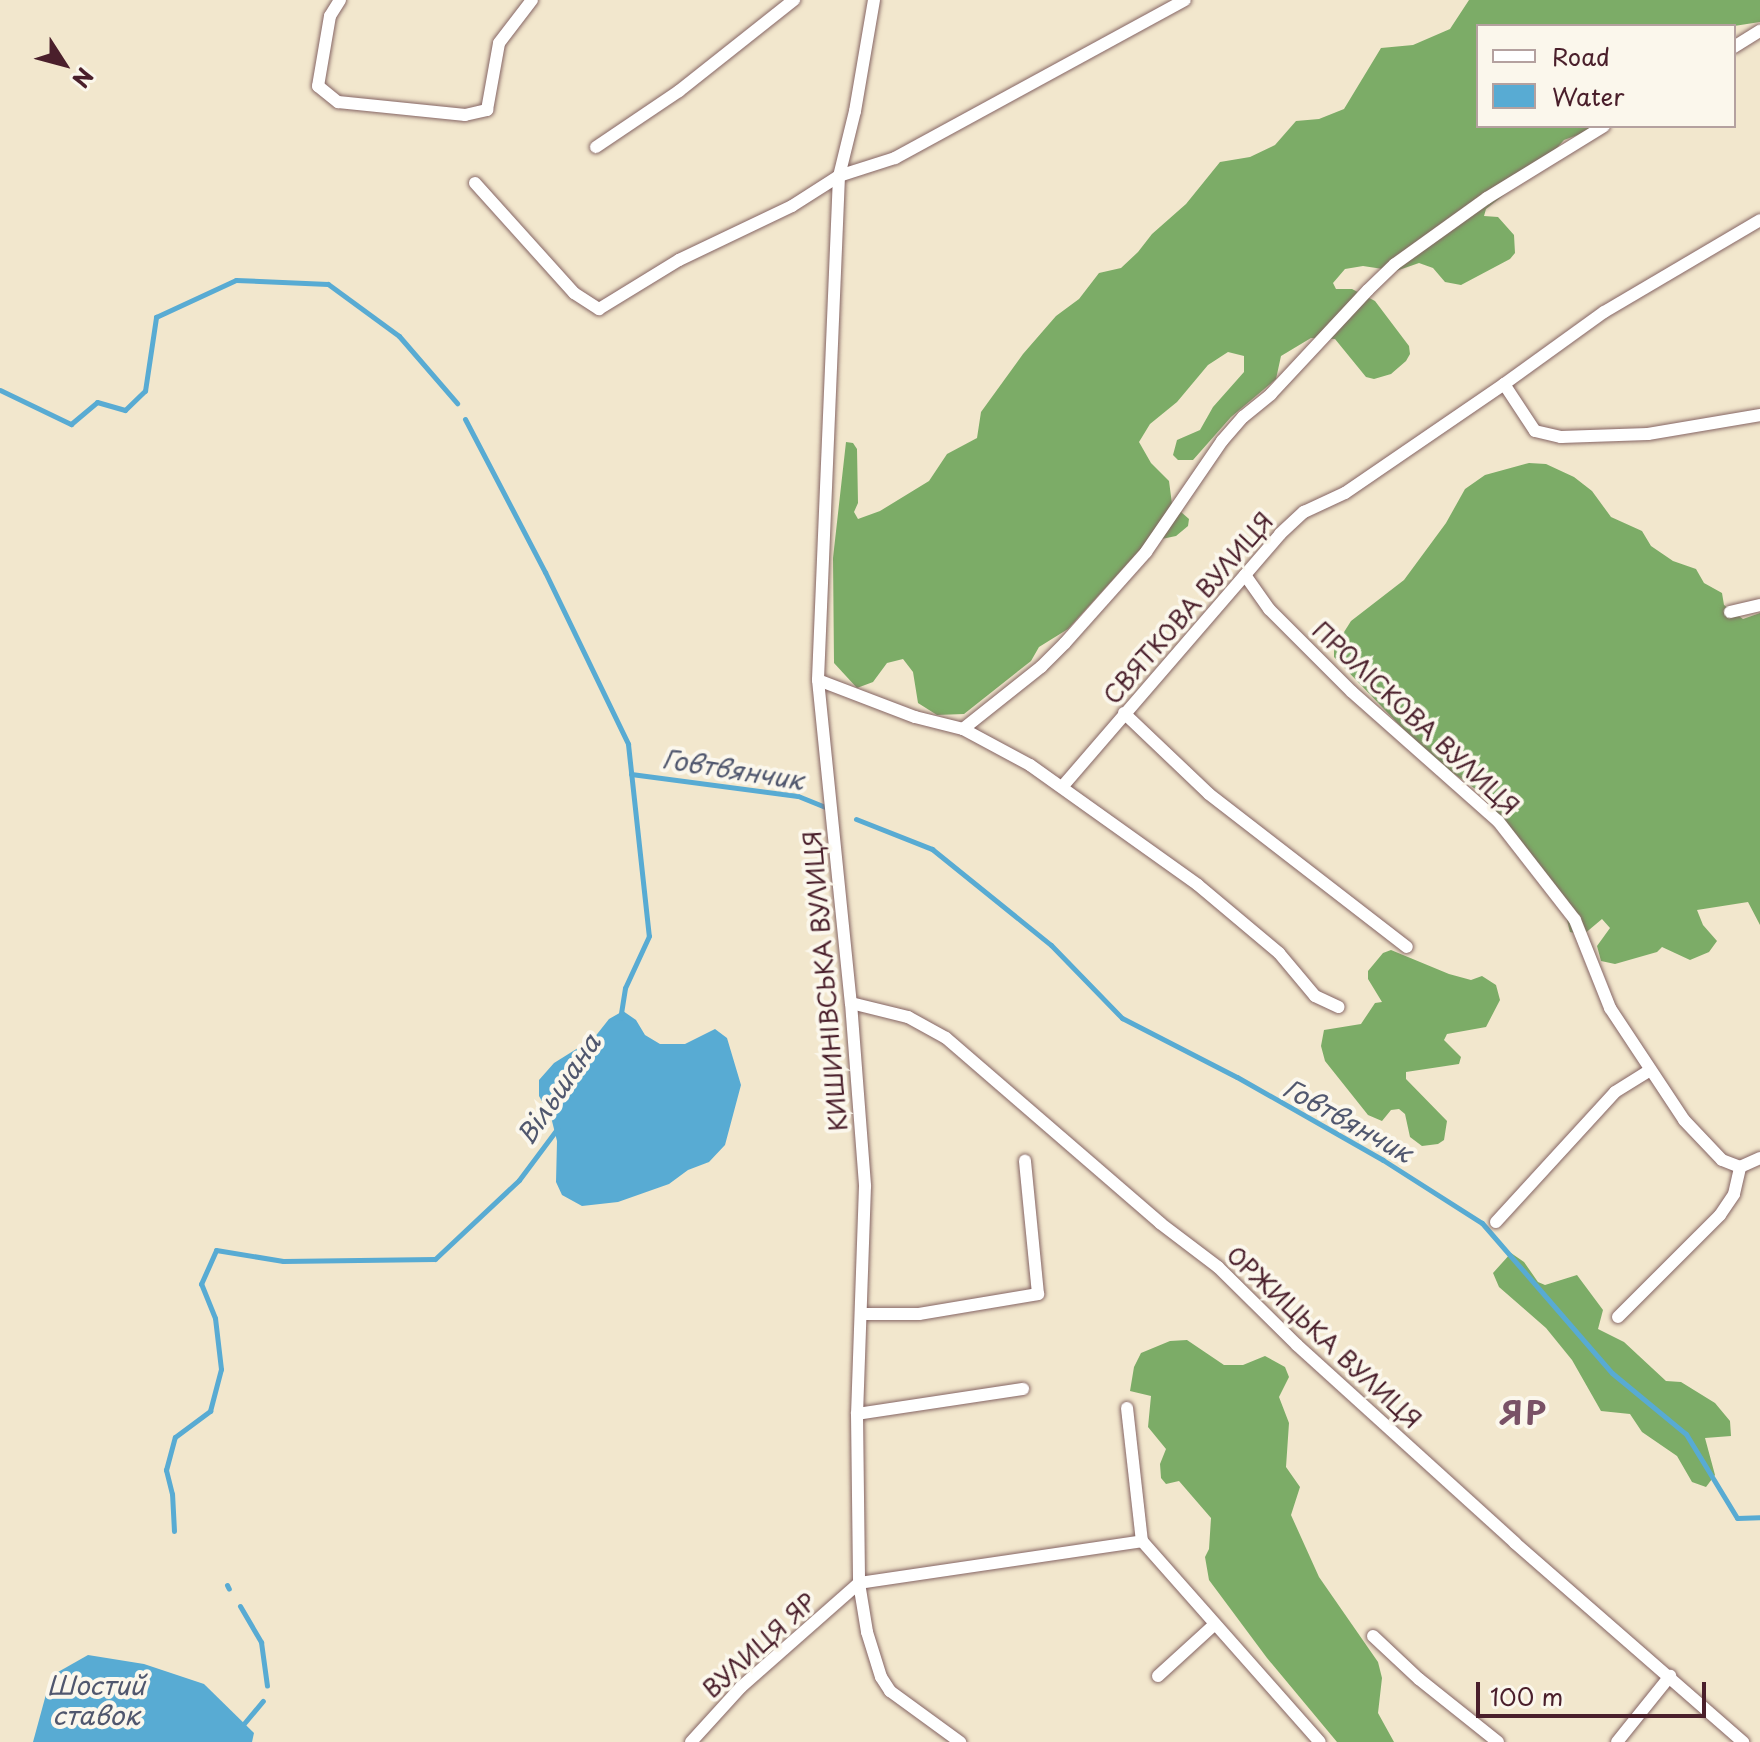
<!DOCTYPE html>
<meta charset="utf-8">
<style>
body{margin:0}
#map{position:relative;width:1760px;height:1742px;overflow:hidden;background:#f2e7cd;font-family:"Playpen Sans",sans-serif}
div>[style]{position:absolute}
.forest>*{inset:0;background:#7cac67}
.water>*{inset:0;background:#58abd3}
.stream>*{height:5px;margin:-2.5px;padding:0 2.5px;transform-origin:2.5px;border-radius:2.5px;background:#58abd3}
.roads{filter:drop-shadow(0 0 2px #856564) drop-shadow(0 0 2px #856564)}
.minor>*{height:12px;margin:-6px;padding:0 6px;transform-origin:6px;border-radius:6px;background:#fff}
span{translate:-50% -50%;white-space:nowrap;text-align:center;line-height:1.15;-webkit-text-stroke:8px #fbf7ec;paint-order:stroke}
.street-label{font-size:24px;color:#4a1f2b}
.water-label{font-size:26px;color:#50576e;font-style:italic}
.district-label{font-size:32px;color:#795166;font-weight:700;letter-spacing:2px}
.legend{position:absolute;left:1476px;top:24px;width:260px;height:104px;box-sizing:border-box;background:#fbf7ec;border:2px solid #b4a19f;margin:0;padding:10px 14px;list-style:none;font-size:24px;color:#4a1f2b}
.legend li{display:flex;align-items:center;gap:16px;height:40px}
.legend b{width:40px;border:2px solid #b4a19f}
.north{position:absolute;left:24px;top:24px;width:80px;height:80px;-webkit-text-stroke:6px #fbf7ec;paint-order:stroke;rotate:126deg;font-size:22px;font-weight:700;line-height:32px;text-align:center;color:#4a1f2b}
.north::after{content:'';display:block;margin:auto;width:28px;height:36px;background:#4a1f2b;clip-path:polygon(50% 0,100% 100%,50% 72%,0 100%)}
.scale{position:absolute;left:1476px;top:1682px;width:230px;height:36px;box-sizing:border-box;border:4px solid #4a1f2b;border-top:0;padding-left:10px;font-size:24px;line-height:28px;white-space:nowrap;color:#4a1f2b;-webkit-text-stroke:6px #fbf7ec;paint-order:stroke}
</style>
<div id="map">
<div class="forest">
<div style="clip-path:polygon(1469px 0,1760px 0,1760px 22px,1734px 26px,1478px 26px,1478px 126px,1602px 126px,1564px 140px,1541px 166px,1486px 209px,1484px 216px,1498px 217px,1514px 235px,1515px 253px,1510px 259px,1461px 285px,1445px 282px,1433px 268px,1419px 263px,1396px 271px,1363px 266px,1345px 269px,1333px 283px,1336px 289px,1352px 289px,1375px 301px,1409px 346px,1410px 354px,1406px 361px,1391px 374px,1374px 379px,1366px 377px,1335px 339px,1311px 338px,1281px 356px,1276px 379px,1231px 417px,1193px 460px,1178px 460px,1173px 455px,1177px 440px,1200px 430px,1213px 407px,1244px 372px,1244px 356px,1228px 352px,1208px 365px,1177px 402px,1150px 424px,1139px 442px,1151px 463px,1169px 481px,1172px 504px,1189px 519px,1188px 526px,1176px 536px,1147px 542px,1068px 629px,1039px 647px,1031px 661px,964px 714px,937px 715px,918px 703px,913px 672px,903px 659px,887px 663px,873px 682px,857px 688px,834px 663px,833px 558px,846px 442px,853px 443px,857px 449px,858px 503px,854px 512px,858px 519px,880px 511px,929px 481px,947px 454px,977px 438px,981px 412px,1023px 354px,1056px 316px,1079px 299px,1099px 273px,1121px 268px,1138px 252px,1152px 234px,1186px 204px,1220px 162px,1250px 157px,1275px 145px,1296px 121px,1319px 119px,1344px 109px,1381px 48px,1413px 45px,1450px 29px)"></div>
<div style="clip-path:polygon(1529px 463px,1546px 464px,1574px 477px,1592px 491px,1611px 517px,1642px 531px,1651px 546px,1673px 561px,1696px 569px,1704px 583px,1722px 593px,1724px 605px,1743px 619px,1760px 613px,1760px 925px,1748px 902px,1697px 910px,1703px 925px,1717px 941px,1709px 952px,1690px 960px,1662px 947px,1657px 952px,1615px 964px,1601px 961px,1597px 946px,1610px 928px,1602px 919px,1583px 935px,1570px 932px,1562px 901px,1481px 793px,1429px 756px,1334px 657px,1334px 648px,1351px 621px,1404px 580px,1446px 523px,1465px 489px,1485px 475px)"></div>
<div style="clip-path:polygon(1391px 950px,1449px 974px,1471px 980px,1482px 976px,1496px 985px,1500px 1000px,1486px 1027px,1447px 1034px,1444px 1040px,1461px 1057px,1459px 1064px,1406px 1072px,1406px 1079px,1447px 1121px,1444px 1140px,1438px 1144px,1422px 1146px,1410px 1137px,1405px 1114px,1399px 1109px,1391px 1110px,1382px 1121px,1368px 1115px,1325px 1061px,1321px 1046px,1324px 1030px,1361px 1024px,1375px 1003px,1382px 1002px,1368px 979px,1368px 971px,1383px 953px)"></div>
<div style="clip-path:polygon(1511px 1253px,1524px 1262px,1538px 1282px,1545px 1285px,1577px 1275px,1603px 1310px,1598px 1329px,1624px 1342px,1666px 1381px,1681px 1382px,1715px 1403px,1730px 1421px,1731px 1436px,1705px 1438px,1715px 1475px,1706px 1487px,1692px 1482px,1677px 1456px,1642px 1432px,1630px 1414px,1601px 1411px,1572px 1360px,1546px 1328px,1499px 1287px,1493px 1273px)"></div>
<div style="clip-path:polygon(1187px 1340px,1224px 1365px,1243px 1365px,1265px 1356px,1285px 1367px,1289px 1377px,1279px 1397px,1289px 1423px,1286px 1467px,1300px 1487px,1291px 1515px,1319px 1577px,1378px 1662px,1382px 1678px,1378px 1713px,1394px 1742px,1337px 1742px,1267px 1658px,1209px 1580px,1205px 1557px,1209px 1549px,1211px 1518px,1179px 1481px,1166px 1484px,1161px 1478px,1160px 1464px,1166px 1449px,1148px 1427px,1151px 1396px,1130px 1391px,1134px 1367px,1141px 1353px,1170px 1341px)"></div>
</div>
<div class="water">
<div style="clip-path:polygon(623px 1011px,636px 1020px,645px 1035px,660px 1044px,685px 1044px,715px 1029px,727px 1038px,741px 1085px,725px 1145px,709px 1162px,688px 1170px,669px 1184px,618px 1202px,582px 1206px,562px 1195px,556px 1182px,557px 1141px,551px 1117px,539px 1096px,539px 1080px,554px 1063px,594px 1038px,609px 1019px)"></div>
<div style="clip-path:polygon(88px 1655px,144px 1664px,204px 1684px,254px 1733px,252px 1742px,33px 1742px,51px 1676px)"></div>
</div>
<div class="stream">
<div style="left:0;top:390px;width:79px;rotate:25.6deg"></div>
<div style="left:71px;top:424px;width:34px;rotate:-40deg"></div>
<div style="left:97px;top:402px;width:29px;rotate:16deg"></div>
<div style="left:125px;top:410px;width:28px;rotate:-44deg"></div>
<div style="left:145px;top:391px;width:75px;rotate:-81.5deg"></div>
<div style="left:156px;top:317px;width:88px;rotate:-24.8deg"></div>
<div style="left:236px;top:280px;width:92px;rotate:2.5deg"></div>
<div style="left:328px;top:284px;width:88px;rotate:36.2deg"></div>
<div style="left:399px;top:336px;width:89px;rotate:49.1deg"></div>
<div style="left:465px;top:419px;width:173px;rotate:62.4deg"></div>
<div style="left:545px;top:572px;width:191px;rotate:64.2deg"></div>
<div style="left:628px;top:744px;width:193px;rotate:83.8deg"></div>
<div style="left:649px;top:936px;width:57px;rotate:114.8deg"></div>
<div style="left:625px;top:988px;width:30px;rotate:99deg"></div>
<div style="left:631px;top:774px;width:168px;rotate:7.5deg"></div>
<div style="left:798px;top:796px;width:32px;rotate:22deg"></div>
<div style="left:856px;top:819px;width:82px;rotate:21.5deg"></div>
<div style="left:932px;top:849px;width:153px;rotate:38.9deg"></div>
<div style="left:1051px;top:945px;width:102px;rotate:45.8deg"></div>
<div style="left:1122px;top:1018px;width:129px;rotate:27.2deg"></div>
<div style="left:1237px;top:1077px;width:168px;rotate:29.6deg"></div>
<div style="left:1383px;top:1160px;width:117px;rotate:32.5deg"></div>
<div style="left:1482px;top:1223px;width:198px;rotate:49.1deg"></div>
<div style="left:1612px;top:1373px;width:96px;rotate:39.5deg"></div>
<div style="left:1686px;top:1434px;width:98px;rotate:58.7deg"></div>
<div style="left:1737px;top:1518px;width:23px;rotate:-2deg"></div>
<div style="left:174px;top:1531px;width:37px;rotate:-93deg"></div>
<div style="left:172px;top:1494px;width:25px;rotate:-104deg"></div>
<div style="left:166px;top:1470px;width:34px;rotate:-75deg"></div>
<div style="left:175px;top:1437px;width:44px;rotate:-36.6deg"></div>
<div style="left:210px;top:1411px;width:43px;rotate:-75.3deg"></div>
<div style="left:221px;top:1369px;width:51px;rotate:-96.7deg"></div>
<div style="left:215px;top:1318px;width:37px;rotate:-112deg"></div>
<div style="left:201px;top:1284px;width:37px;rotate:-66deg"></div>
<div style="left:216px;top:1250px;width:68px;rotate:9.3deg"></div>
<div style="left:283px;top:1261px;width:152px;rotate:-0.8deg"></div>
<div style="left:435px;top:1259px;width:115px;rotate:-43.2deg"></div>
<div style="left:519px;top:1180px;width:64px;rotate:-53.3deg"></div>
<div style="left:227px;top:1585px;width:4px;rotate:63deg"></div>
<div style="left:240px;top:1606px;width:42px;rotate:59.7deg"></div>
<div style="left:261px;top:1642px;width:44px;rotate:82.2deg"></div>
<div style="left:241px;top:1727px;width:34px;rotate:-50deg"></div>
</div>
<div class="roads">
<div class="minor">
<div style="left:340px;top:0;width:19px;rotate:122deg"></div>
<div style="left:330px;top:16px;width:71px;rotate:99.7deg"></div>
<div style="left:318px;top:86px;width:26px;rotate:39deg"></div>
<div style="left:338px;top:102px;width:128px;rotate:5.8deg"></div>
<div style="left:465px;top:115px;width:23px;rotate:-13deg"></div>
<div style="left:487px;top:110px;width:68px;rotate:-79.8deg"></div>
<div style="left:499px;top:43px;width:54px;rotate:-52.5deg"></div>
<div style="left:874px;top:0;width:113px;rotate:99.7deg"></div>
<div style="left:855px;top:111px;width:67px;rotate:103.8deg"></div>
<div style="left:839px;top:176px;width:504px;rotate:92.39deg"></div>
<div style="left:818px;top:680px;width:325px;rotate:84.2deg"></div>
<div style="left:851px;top:1003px;width:184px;rotate:85.6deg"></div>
<div style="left:865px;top:1186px;width:228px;rotate:92deg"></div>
<div style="left:857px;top:1414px;width:169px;rotate:89.3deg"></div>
<div style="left:859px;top:1583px;width:50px;rotate:80.7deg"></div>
<div style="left:867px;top:1632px;width:47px;rotate:72.7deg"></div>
<div style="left:881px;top:1677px;width:17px;rotate:57deg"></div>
<div style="left:890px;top:1691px;width:87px;rotate:36.1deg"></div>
<div style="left:1734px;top:47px;width:31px;rotate:-32deg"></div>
<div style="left:596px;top:147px;width:100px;rotate:-34deg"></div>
<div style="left:679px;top:91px;width:147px;rotate:-38.4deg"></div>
<div style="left:475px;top:183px;width:148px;rotate:48deg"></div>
<div style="left:574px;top:293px;width:30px;rotate:33deg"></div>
<div style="left:599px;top:309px;width:94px;rotate:-31.5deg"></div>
<div style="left:679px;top:260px;width:125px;rotate:-25.5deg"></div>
<div style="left:792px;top:206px;width:56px;rotate:-32.6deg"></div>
<div style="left:839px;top:176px;width:59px;rotate:-17.8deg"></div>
<div style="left:895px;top:158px;width:330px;rotate:-28.6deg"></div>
<div style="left:1504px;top:384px;width:123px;rotate:-35.8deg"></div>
<div style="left:1604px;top:312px;width:181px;rotate:-30.5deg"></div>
<div style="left:1245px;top:575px;width:42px;rotate:54.8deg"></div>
<div style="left:1269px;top:609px;width:117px;rotate:45deg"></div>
<div style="left:1352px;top:692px;width:195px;rotate:41.5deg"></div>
<div style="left:1498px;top:821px;width:125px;rotate:52.1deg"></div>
<div style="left:1575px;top:920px;width:95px;rotate:68.3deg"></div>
<div style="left:1610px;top:1008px;width:134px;rotate:56.5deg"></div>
<div style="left:1684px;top:1120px;width:55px;rotate:46.5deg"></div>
<div style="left:1722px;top:1160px;width:19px;rotate:21deg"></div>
<div style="left:1730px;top:612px;width:31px;rotate:-13deg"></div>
<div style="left:818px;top:680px;width:104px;rotate:20.9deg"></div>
<div style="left:915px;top:717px;width:49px;rotate:14deg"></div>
<div style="left:963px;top:729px;width:76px;rotate:28.2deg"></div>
<div style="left:1030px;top:765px;width:206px;rotate:35.5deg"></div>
<div style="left:1198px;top:885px;width:106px;rotate:40deg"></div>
<div style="left:1279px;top:953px;width:56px;rotate:50.1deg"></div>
<div style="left:1315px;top:996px;width:26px;rotate:25deg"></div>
<div style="left:1124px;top:713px;width:117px;rotate:43.6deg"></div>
<div style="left:1209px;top:794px;width:250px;rotate:37.7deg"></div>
<div style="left:963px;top:729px;width:100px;rotate:-38.5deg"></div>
<div style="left:1041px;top:667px;width:34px;rotate:-45deg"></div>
<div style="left:1065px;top:643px;width:122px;rotate:-48.3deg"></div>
<div style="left:1146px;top:552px;width:135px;rotate:-55.6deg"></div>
<div style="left:1222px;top:441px;width:32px;rotate:-49deg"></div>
<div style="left:1243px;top:417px;width:36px;rotate:-39deg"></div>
<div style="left:1271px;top:394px;width:142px;rotate:-47deg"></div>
<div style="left:1368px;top:290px;width:37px;rotate:-44deg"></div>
<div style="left:1395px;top:264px;width:113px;rotate:-35.7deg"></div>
<div style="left:1487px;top:198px;width:137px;rotate:-31.6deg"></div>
<div style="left:1062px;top:787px;width:334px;rotate:-49.2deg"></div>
<div style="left:1280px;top:534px;width:33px;rotate:-43deg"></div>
<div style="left:1304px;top:512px;width:45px;rotate:-24.9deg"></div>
<div style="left:1345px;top:493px;width:193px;rotate:-34.4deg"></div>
<div style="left:1504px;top:384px;width:56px;rotate:56.6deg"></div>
<div style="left:1535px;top:431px;width:27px;rotate:13deg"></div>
<div style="left:1561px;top:437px;width:87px;rotate:-2deg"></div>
<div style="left:1648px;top:434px;width:114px;rotate:-9.6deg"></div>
<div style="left:851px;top:1003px;width:59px;rotate:13.8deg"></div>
<div style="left:908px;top:1017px;width:43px;rotate:28.9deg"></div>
<div style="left:946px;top:1038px;width:283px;rotate:40.8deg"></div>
<div style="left:1160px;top:1223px;width:73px;rotate:37.2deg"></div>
<div style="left:1218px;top:1267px;width:111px;rotate:44.6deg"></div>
<div style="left:1297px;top:1345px;width:294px;rotate:42.2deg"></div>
<div style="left:1515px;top:1543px;width:303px;rotate:41.1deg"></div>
<div style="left:1496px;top:1222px;width:176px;rotate:-47.5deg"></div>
<div style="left:1615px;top:1092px;width:40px;rotate:-32deg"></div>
<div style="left:861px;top:1314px;width:58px"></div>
<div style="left:919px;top:1314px;width:121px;rotate:-9.5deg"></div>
<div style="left:1038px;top:1294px;width:134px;rotate:-95.6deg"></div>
<div style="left:1618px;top:1317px;width:144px;rotate:-45deg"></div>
<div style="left:1720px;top:1215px;width:25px;rotate:-56deg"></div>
<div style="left:1734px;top:1194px;width:28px;rotate:-77deg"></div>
<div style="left:1740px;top:1167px;width:22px;rotate:-24deg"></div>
<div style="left:1127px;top:1408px;width:134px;rotate:83.6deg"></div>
<div style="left:1142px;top:1541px;width:268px;rotate:48.5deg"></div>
<div style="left:857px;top:1414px;width:168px;rotate:-8.6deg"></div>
<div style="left:1373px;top:1636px;width:63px;rotate:43.1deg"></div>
<div style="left:1419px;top:1679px;width:101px;rotate:38.6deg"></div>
<div style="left:1158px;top:1676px;width:77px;rotate:-42.4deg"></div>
<div style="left:691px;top:1742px;width:74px;rotate:-47.7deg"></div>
<div style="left:741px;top:1687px;width:157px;rotate:-41.4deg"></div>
<div style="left:859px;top:1583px;width:286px;rotate:-8.4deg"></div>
<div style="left:1617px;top:1742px;width:85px;rotate:-51.2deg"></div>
</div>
</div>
<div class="street-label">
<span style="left:1188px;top:608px;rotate:-49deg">СВЯТКОВА ВУЛИЦЯ</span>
<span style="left:1416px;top:718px;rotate:43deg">ПРОЛІСКОВА ВУЛИЦЯ</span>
<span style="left:825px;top:981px;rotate:-95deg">КИШИНІВСЬКА ВУЛИЦЯ</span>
<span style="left:1324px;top:1337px;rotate:43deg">ОРЖИЦЬКА ВУЛИЦЯ</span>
<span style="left:759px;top:1645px;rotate:-42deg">ВУЛИЦЯ ЯР</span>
</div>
<div class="water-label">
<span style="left:733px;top:769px;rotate:9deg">Говтвянчик</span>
<span style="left:558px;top:1089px;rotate:-56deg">Вільшана</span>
<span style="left:1348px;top:1120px;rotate:29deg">Говтвянчик</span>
<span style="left:96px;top:1700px">Шостий<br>ставок</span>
</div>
<div class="district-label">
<span style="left:1524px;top:1412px">ЯР</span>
</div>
<ul class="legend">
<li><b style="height:10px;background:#fff"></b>Road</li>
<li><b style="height:22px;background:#58abd3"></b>Water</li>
</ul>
<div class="north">N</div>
<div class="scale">100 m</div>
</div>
